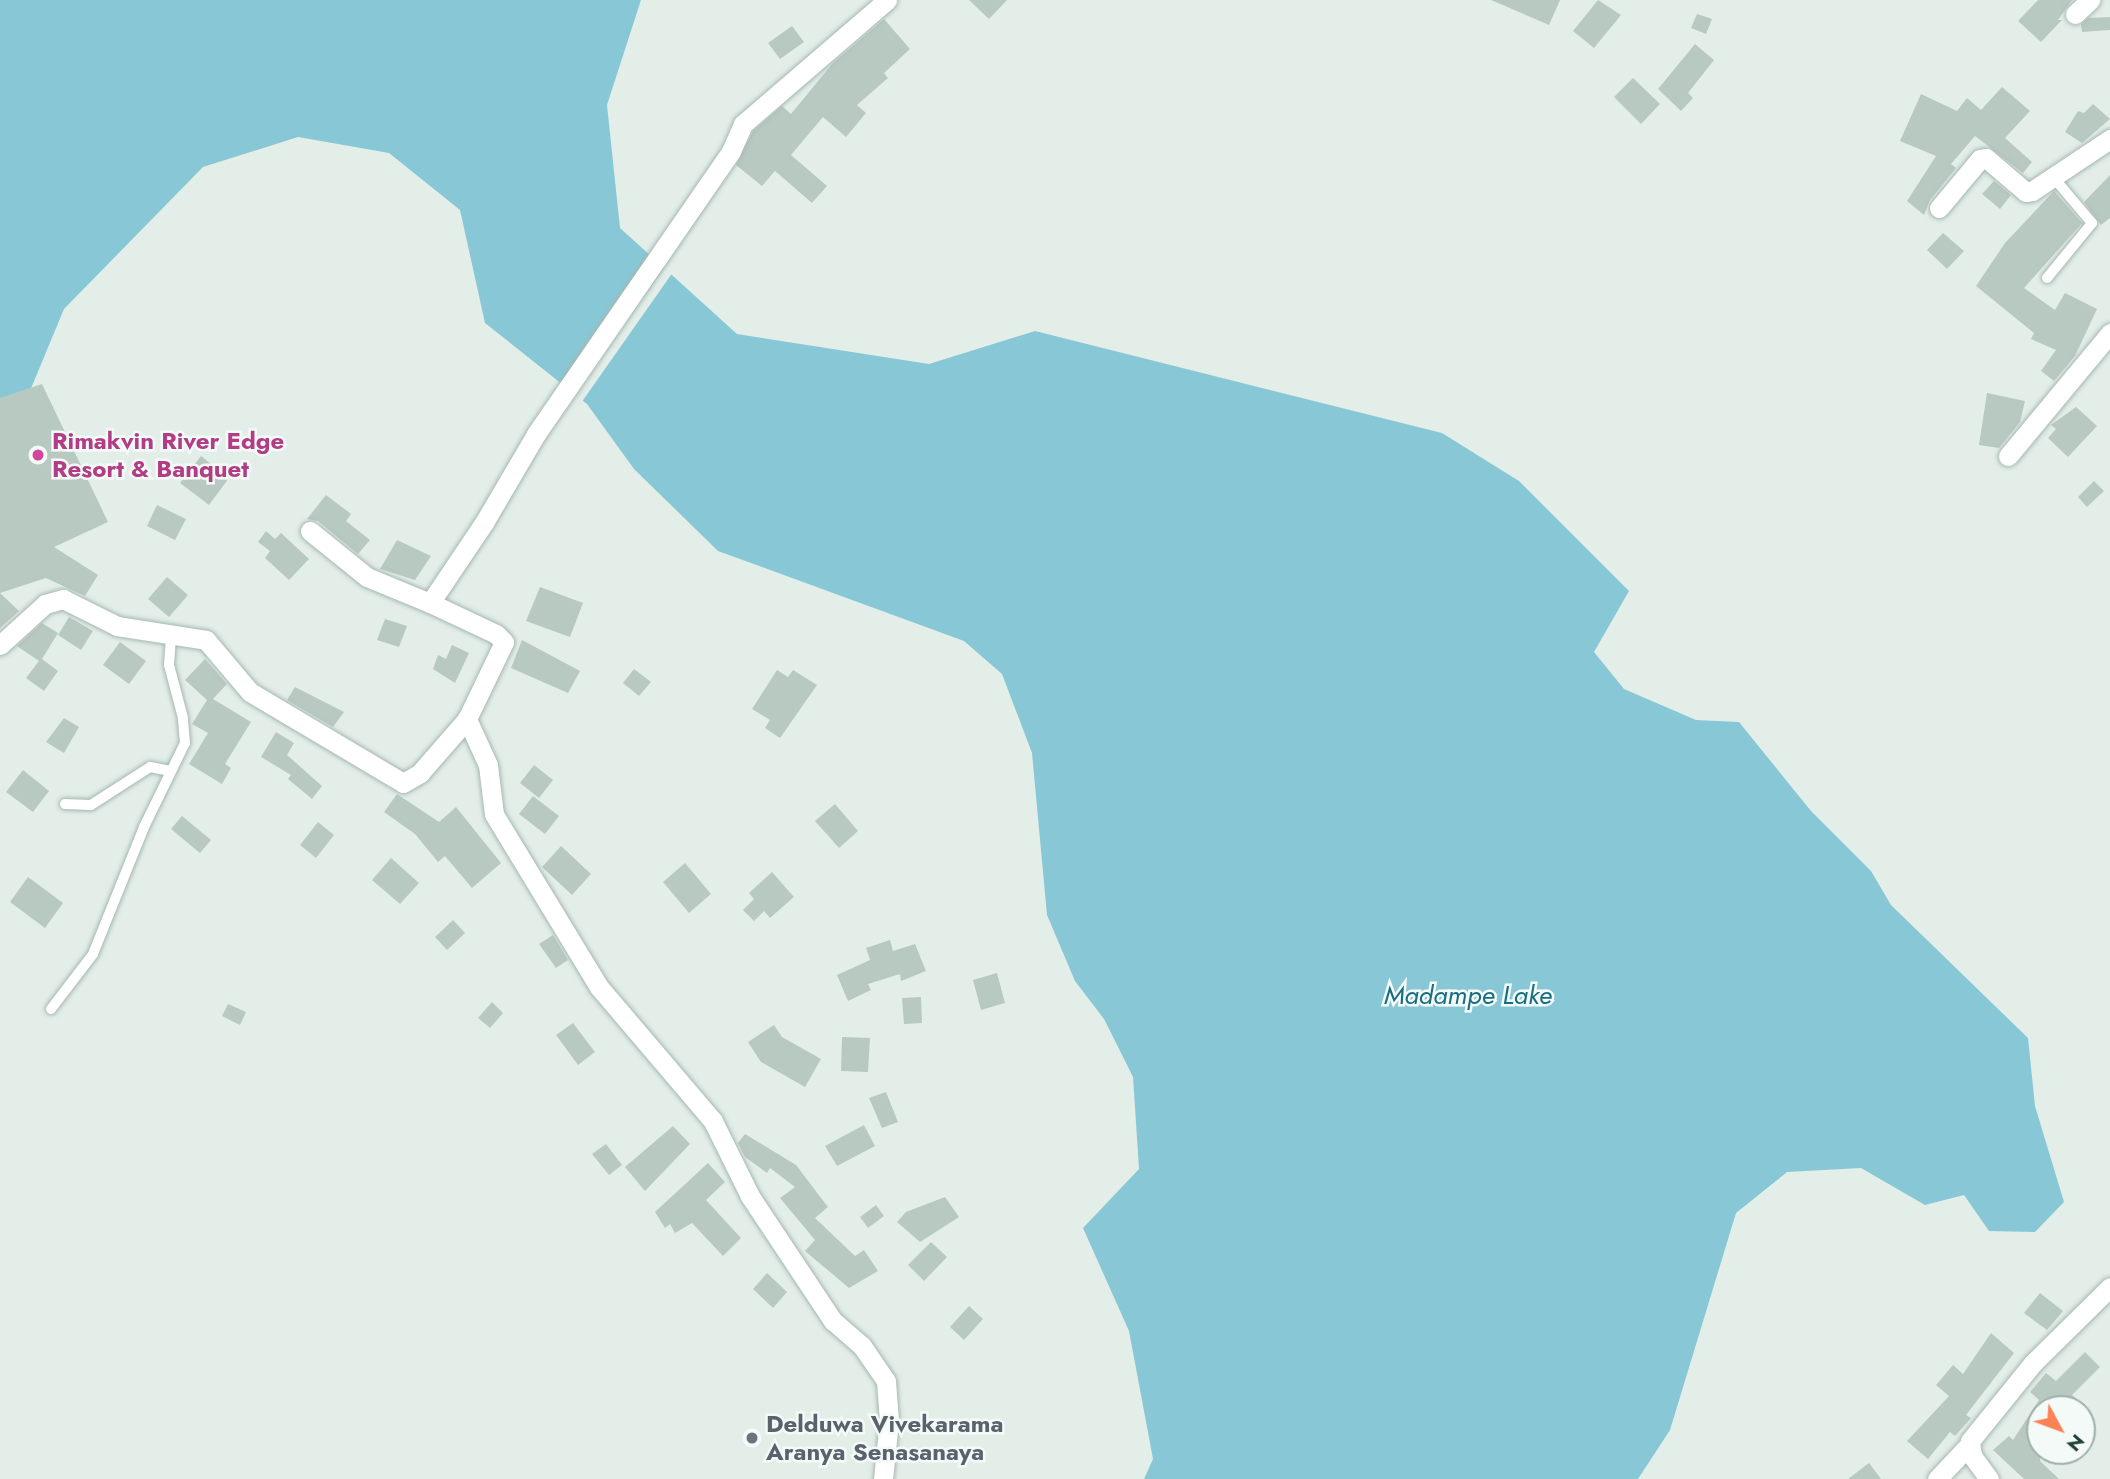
<!DOCTYPE html>
<style>
body{margin:0}
#map{position:relative;width:2110px;height:1479px;overflow:hidden;background:#e3eee9;font-family:Jost,sans-serif}
div>[style]{position:absolute}
.water>*{inset:0;background:#88c8d6}
.pier>*{inset:0;background:#e3eee9}
.building>*{inset:0;background:#b8c9c2}
.roads{filter:drop-shadow(0 0 2px #a5b7b1) drop-shadow(0 0 2px #a5b7b1)}
.lane>*{height:10px;margin:-5px;padding:0 5px;transform-origin:5px;border-radius:5px;background:#fff}
.street>*{height:19px;margin:-9.5px;padding:0 9.5px;transform-origin:9.5px;border-radius:9.5px;background:#fff}
.dots>*{width:19px;height:19px;translate:-50% -50%;box-sizing:border-box;border:4px solid #f4faf7;border-radius:50%}
span{translate:-50% -50%;white-space:nowrap;text-align:center;line-height:1.15;-webkit-text-stroke:5px #f4faf7;paint-order:stroke}
.hotel-label{font-size:24px;color:#b23c85;font-weight:700}
.left{translate:0 -50%;text-align:left}
.worship-label{font-size:24px;color:#5b616d;font-weight:700}
.water-label{font-size:26px;color:#176d81;font-style:italic}
.north{position:absolute;left:2026px;top:1395px;width:70px;height:70px;box-sizing:border-box;background:#f4faf7;border:2px solid #a0b0ab;border-radius:50%;rotate:131deg;font-size:19px;font-weight:700;line-height:28px;text-align:center;color:#214139}
.north::after{content:'';display:block;margin:auto;width:24px;height:32px;background:#fa8255;clip-path:polygon(50% 0,100% 100%,50% 72%,0 100%)}
</style>
<div id="map">
<div class="water">
<div style="clip-path:polygon(0 0,641px 0,607px 105px,620px 228px,737px 334px,929px 364px,1035px 331px,1442px 433px,1519px 481px,1629px 591px,1594px 652px,1624px 689px,1696px 720px,1739px 722px,1811px 811px,1871px 871px,1891px 905px,2028px 1038px,2035px 1106px,2064px 1202px,2035px 1232px,1989px 1231px,1964px 1195px,1925px 1205px,1861px 1168px,1787px 1172px,1736px 1213px,1670px 1430px,1638px 1479px,1144px 1479px,1153px 1459px,1129px 1331px,1083px 1228px,1139px 1169px,1133px 1077px,1104px 1019px,1075px 981px,1047px 915px,1032px 753px,1002px 674px,964px 641px,718px 551px,634px 469px,587px 404px,485px 323px,460px 210px,389px 153px,298px 137px,203px 167px,64px 309px,22px 410px,0 418px)"></div>
</div>
<div class="pier">
<div style="clip-path:polygon(666px 265px,673px 272px,581px 403px,573px 397px)"></div>
</div>
<div class="building">
<div style="clip-path:polygon(969px 0,1007px 0,989px 19px)"></div>
<div style="clip-path:polygon(1491px 0,1560px 0,1549px 25px)"></div>
<div style="clip-path:polygon(1598px 0,1621px 15px,1594px 48px,1573px 31px)"></div>
<div style="clip-path:polygon(2038px 0,2072px 0,2058px 20px,2062px 20px,2041px 42px,2018px 21px)"></div>
<div style="clip-path:polygon(1697px 14px,1712px 19px,1706px 34px,1691px 28px)"></div>
<div style="clip-path:polygon(2110px 17px,2110px 30px,2082px 32px,2081px 24px,2088px 18px)"></div>
<div style="clip-path:polygon(884px 19px,910px 49px,884px 73px,888px 78px,857px 105px,866px 113px,846px 137px,823px 117px,791px 155px,827px 186px,812px 203px,775px 171px,762px 186px,736px 165px,753px 131px,782px 106px,791px 114px,832px 64px)"></div>
<div style="clip-path:polygon(792px 26px,804px 42px,780px 59px,768px 43px)"></div>
<div style="clip-path:polygon(1695px 44px,1714px 60px,1688px 93px,1693px 98px,1681px 111px,1658px 89px)"></div>
<div style="clip-path:polygon(1633px 78px,1660px 104px,1641px 124px,1614px 97px)"></div>
<div style="clip-path:polygon(2002px 87px,2030px 111px,2005px 138px,2032px 162px,2023px 173px,1975px 136px,1951px 164px,1956px 168px,1930px 200px,1924px 215px,1907px 201px,1936px 156px,1900px 141px,1921px 94px,1957px 111px,1967px 98px,1981px 110px)"></div>
<div style="clip-path:polygon(2093px 104px,2110px 119px,2082px 143px,2065px 132px,2078px 111px,2084px 113px)"></div>
<div style="clip-path:polygon(2110px 175px,2110px 218px,2101px 225px,2084px 202px)"></div>
<div style="clip-path:polygon(1994px 181px,2011px 195px,2000px 209px,1982px 194px)"></div>
<div style="clip-path:polygon(2054px 191px,2082px 223px,2024px 288px,2055px 310px,2065px 293px,2097px 309px,2075px 356px,2054px 381px,2041px 371px,2056px 350px,2031px 339px,2034px 333px,1976px 286px,2005px 243px)"></div>
<div style="clip-path:polygon(1943px 233px,1964px 251px,1947px 269px,1927px 250px)"></div>
<div style="clip-path:polygon(42px 384px,108px 522px,54px 547px,98px 575px,85px 596px,46px 578px,0 593px,0 398px)"></div>
<div style="clip-path:polygon(1987px 393px,2025px 401px,2020px 422px,1999px 448px,1979px 445px)"></div>
<div style="clip-path:polygon(2076px 407px,2097px 426px,2068px 457px,2048px 438px,2056px 429px,2051px 425px)"></div>
<div style="clip-path:polygon(201px 456px,229px 478px,209px 505px,180px 483px)"></div>
<div style="clip-path:polygon(2094px 481px,2104px 491px,2087px 507px,2078px 497px)"></div>
<div style="clip-path:polygon(326px 495px,351px 514px,346px 521px,370px 540px,358px 554px,318px 521px,307px 519px)"></div>
<div style="clip-path:polygon(157px 505px,186px 519px,175px 540px,147px 526px)"></div>
<div style="clip-path:polygon(266px 531px,275px 539px,281px 533px,309px 559px,289px 580px,265px 558px,270px 551px,258px 542px)"></div>
<div style="clip-path:polygon(397px 540px,431px 556px,415px 580px,380px 569px)"></div>
<div style="clip-path:polygon(167px 577px,188px 595px,169px 617px,148px 599px)"></div>
<div style="clip-path:polygon(540px 587px,583px 603px,570px 637px,526px 621px)"></div>
<div style="clip-path:polygon(0 593px,19px 611px,0 628px)"></div>
<div style="clip-path:polygon(69px 617px,93px 631px,81px 650px,58px 635px)"></div>
<div style="clip-path:polygon(385px 619px,407px 626px,399px 647px,377px 640px)"></div>
<div style="clip-path:polygon(42px 623px,58px 633px,42px 659px,58px 671px,44px 691px,26px 678px,39px 661px,17px 646px)"></div>
<div style="clip-path:polygon(522px 640px,580px 671px,568px 693px,511px 668px)"></div>
<div style="clip-path:polygon(120px 642px,146px 661px,129px 684px,103px 665px)"></div>
<div style="clip-path:polygon(452px 645px,469px 653px,455px 683px,433px 669px,438px 655px,446px 659px)"></div>
<div style="clip-path:polygon(205px 659px,227px 684px,213px 699px,251px 722px,225px 764px,231px 768px,222px 784px,189px 764px,208px 733px,192px 724px,207px 700px,185px 680px)"></div>
<div style="clip-path:polygon(634px 669px,651px 682px,639px 696px,623px 683px)"></div>
<div style="clip-path:polygon(777px 670px,788px 677px,793px 670px,817px 685px,780px 738px,765px 728px,770px 720px,752px 709px)"></div>
<div style="clip-path:polygon(295px 687px,344px 712px,333px 727px,287px 700px)"></div>
<div style="clip-path:polygon(64px 718px,79px 727px,64px 753px,46px 742px)"></div>
<div style="clip-path:polygon(276px 732px,294px 743px,287px 755px,322px 786px,312px 799px,288px 779px,291px 775px,261px 757px)"></div>
<div style="clip-path:polygon(534px 765px,553px 780px,539px 798px,520px 783px)"></div>
<div style="clip-path:polygon(23px 770px,49px 791px,33px 812px,6px 792px)"></div>
<div style="clip-path:polygon(397px 794px,439px 822px,456px 807px,501px 863px,472px 888px,445px 856px,438px 862px,415px 834px,384px 812px)"></div>
<div style="clip-path:polygon(533px 796px,559px 816px,545px 834px,519px 814px)"></div>
<div style="clip-path:polygon(835px 804px,858px 831px,839px 848px,815px 821px)"></div>
<div style="clip-path:polygon(182px 816px,211px 840px,200px 853px,171px 829px)"></div>
<div style="clip-path:polygon(318px 822px,334px 835px,316px 858px,300px 845px)"></div>
<div style="clip-path:polygon(561px 846px,591px 874px,572px 895px,542px 867px)"></div>
<div style="clip-path:polygon(391px 858px,419px 883px,400px 904px,372px 880px)"></div>
<div style="clip-path:polygon(685px 863px,711px 894px,689px 913px,663px 882px)"></div>
<div style="clip-path:polygon(772px 872px,794px 897px,770px 918px,764px 911px,754px 921px,743px 910px,754px 899px,749px 893px)"></div>
<div style="clip-path:polygon(28px 877px,63px 903px,45px 928px,10px 902px)"></div>
<div style="clip-path:polygon(453px 920px,465px 933px,447px 950px,435px 937px)"></div>
<div style="clip-path:polygon(553px 935px,568px 960px,556px 968px,539px 944px)"></div>
<div style="clip-path:polygon(890px 940px,893px 951px,915px 944px,926px 971px,901px 981px,900px 974px,868px 984px,871px 990px,848px 1001px,837px 975px,870px 960px,866px 948px)"></div>
<div style="clip-path:polygon(997px 973px,1005px 1003px,981px 1010px,973px 980px)"></div>
<div style="clip-path:polygon(921px 997px,922px 1023px,904px 1024px,902px 998px)"></div>
<div style="clip-path:polygon(492px 1002px,503px 1013px,490px 1028px,478px 1018px)"></div>
<div style="clip-path:polygon(228px 1004px,246px 1012px,240px 1025px,222px 1016px)"></div>
<div style="clip-path:polygon(573px 1023px,595px 1052px,578px 1065px,556px 1035px)"></div>
<div style="clip-path:polygon(774px 1025px,782px 1037px,821px 1059px,805px 1087px,761px 1062px,748px 1042px)"></div>
<div style="clip-path:polygon(842px 1037px,870px 1038px,868px 1072px,841px 1071px)"></div>
<div style="clip-path:polygon(886px 1092px,898px 1122px,882px 1128px,869px 1098px)"></div>
<div style="clip-path:polygon(864px 1125px,875px 1146px,837px 1166px,825px 1146px)"></div>
<div style="clip-path:polygon(673px 1126px,690px 1144px,645px 1191px,625px 1167px)"></div>
<div style="clip-path:polygon(745px 1134px,796px 1165px,828px 1207px,815px 1218px,855px 1256px,864px 1250px,878px 1271px,849px 1288px,805px 1251px,815px 1240px,780px 1198px,795px 1187px,770px 1168px,767px 1173px,745px 1157px,738px 1143px)"></div>
<div style="clip-path:polygon(606px 1144px,622px 1165px,609px 1175px,592px 1154px)"></div>
<div style="clip-path:polygon(708px 1163px,725px 1182px,706px 1200px,741px 1238px,723px 1256px,692px 1223px,675px 1233px,670px 1224px,665px 1228px,655px 1212px)"></div>
<div style="clip-path:polygon(945px 1197px,959px 1217px,920px 1242px,897px 1222px,906px 1212px)"></div>
<div style="clip-path:polygon(876px 1205px,884px 1216px,868px 1228px,860px 1217px)"></div>
<div style="clip-path:polygon(931px 1242px,947px 1257px,924px 1281px,908px 1265px)"></div>
<div style="clip-path:polygon(767px 1273px,787px 1292px,773px 1308px,753px 1289px)"></div>
<div style="clip-path:polygon(2040px 1293px,2063px 1311px,2047px 1330px,2024px 1313px)"></div>
<div style="clip-path:polygon(969px 1306px,983px 1319px,964px 1340px,950px 1327px)"></div>
<div style="clip-path:polygon(1991px 1333px,2014px 1353px,1966px 1415px,1971px 1418px,1955px 1436px,1950px 1432px,1928px 1459px,1907px 1441px,1949px 1396px,1936px 1385px,1953px 1365px,1963px 1374px)"></div>
<div style="clip-path:polygon(2085px 1352px,2100px 1367px,2072px 1395px,2077px 1399px,2068px 1409px,2040px 1409px,2040px 1461px,2059px 1479px,2024px 1479px,1993px 1450px,2009px 1436px,2013px 1440px,2039px 1400px,2030px 1392px,2046px 1373px,2056px 1381px)"></div>
<div style="clip-path:polygon(1869px 1463px,1881px 1479px,1848px 1479px)"></div>
</div>
<div class="roads">
<div class="lane">
<div style="left:2047px;top:278px;width:71px;rotate:-50.7deg"></div>
<div style="left:2092px;top:223px;width:59px;rotate:-130.2deg"></div>
<div style="left:65px;top:804px;width:26px;rotate:2deg"></div>
<div style="left:91px;top:805px;width:70px;rotate:-32.8deg"></div>
<div style="left:150px;top:767px;width:21px;rotate:11deg"></div>
<div style="left:51px;top:1009px;width:69px;rotate:-52.6deg"></div>
<div style="left:93px;top:954px;width:137px;rotate:-68.1deg"></div>
<div style="left:144px;top:827px;width:93px;rotate:-64deg"></div>
<div style="left:185px;top:743px;width:25px;rotate:-95deg"></div>
<div style="left:183px;top:718px;width:55px;rotate:-104.8deg"></div>
<div style="left:169px;top:665px;width:30px;rotate:-86deg"></div>
</div>
<div class="street">
<div style="left:2075px;top:14px;width:21px;rotate:-43deg"></div>
<div style="left:1939px;top:208px;width:64px;rotate:-50.1deg"></div>
<div style="left:1980px;top:159px;width:6px;rotate:-9deg"></div>
<div style="left:1986px;top:158px;width:52px;rotate:40.4deg"></div>
<div style="left:2026px;top:192px;width:6px;rotate:-9deg"></div>
<div style="left:2032px;top:191px;width:94px;rotate:-33.7deg"></div>
<div style="left:2008px;top:456px;width:160px;rotate:-50.3deg"></div>
<div style="left:310px;top:531px;width:73px;rotate:38.9deg"></div>
<div style="left:367px;top:577px;width:68px;rotate:22.4deg"></div>
<div style="left:0;top:645px;width:61px;rotate:-42.3deg"></div>
<div style="left:45px;top:604px;width:19px;rotate:-16deg"></div>
<div style="left:63px;top:599px;width:60px;rotate:26.6deg"></div>
<div style="left:117px;top:626px;width:90px;rotate:8.9deg"></div>
<div style="left:206px;top:640px;width:68px;rotate:49.8deg"></div>
<div style="left:250px;top:692px;width:178px;rotate:30.7deg"></div>
<div style="left:403px;top:783px;width:20px;rotate:-30deg"></div>
<div style="left:420px;top:773px;width:72px;rotate:-49deg"></div>
<div style="left:883px;top:1479px;width:58px;rotate:-84.1deg"></div>
<div style="left:889px;top:1421px;width:40px;rotate:-94.3deg"></div>
<div style="left:886px;top:1381px;width:42px;rotate:-124.4deg"></div>
<div style="left:862px;top:1346px;width:38px;rotate:-139deg"></div>
<div style="left:833px;top:1321px;width:150px;rotate:-123.6deg"></div>
<div style="left:750px;top:1196px;width:84px;rotate:-116.3deg"></div>
<div style="left:713px;top:1121px;width:176px;rotate:-130.4deg"></div>
<div style="left:599px;top:987px;width:202px;rotate:-121.3deg"></div>
<div style="left:494px;top:814px;width:49px;rotate:-97deg"></div>
<div style="left:488px;top:765px;width:51px;rotate:-114.5deg"></div>
<div style="left:467px;top:719px;width:85px;rotate:-64.3deg"></div>
<div style="left:504px;top:642px;width:11px;rotate:-135deg"></div>
<div style="left:496px;top:634px;width:73px;rotate:-154.8deg"></div>
<div style="left:430px;top:603px;width:99px;rotate:-56.1deg"></div>
<div style="left:485px;top:521px;width:101px;rotate:-59.6deg"></div>
<div style="left:536px;top:434px;width:344px;rotate:-55.4deg"></div>
<div style="left:731px;top:151px;width:30px;rotate:-66deg"></div>
<div style="left:743px;top:124px;width:190px;rotate:-40.7deg"></div>
<div style="left:1937px;top:1479px;width:45px;rotate:-46.8deg"></div>
<div style="left:1989px;top:1479px;width:29px;rotate:-126deg"></div>
<div style="left:1972px;top:1456px;width:15px;rotate:-98deg"></div>
<div style="left:1970px;top:1441px;width:100px;rotate:-51.1deg"></div>
<div style="left:2033px;top:1363px;width:108px;rotate:-44.6deg"></div>
</div>
</div>
<div class="dots">
<div style="left:38px;top:455px;background:#d1479c"></div>
<div style="left:752px;top:1438px;background:#6b7280"></div>
</div>
<div class="hotel-label">
<span class="left" style="left:52px;top:455px">Rimakvin River Edge<br>Resort &amp; Banquet</span>
</div>
<div class="worship-label">
<span class="left" style="left:766px;top:1438px">Delduwa Vivekarama<br>Aranya Senasanaya</span>
</div>
<div class="water-label">
<span style="left:1468px;top:996px">Madampe Lake</span>
</div>
<div class="north">N</div>
</div>
